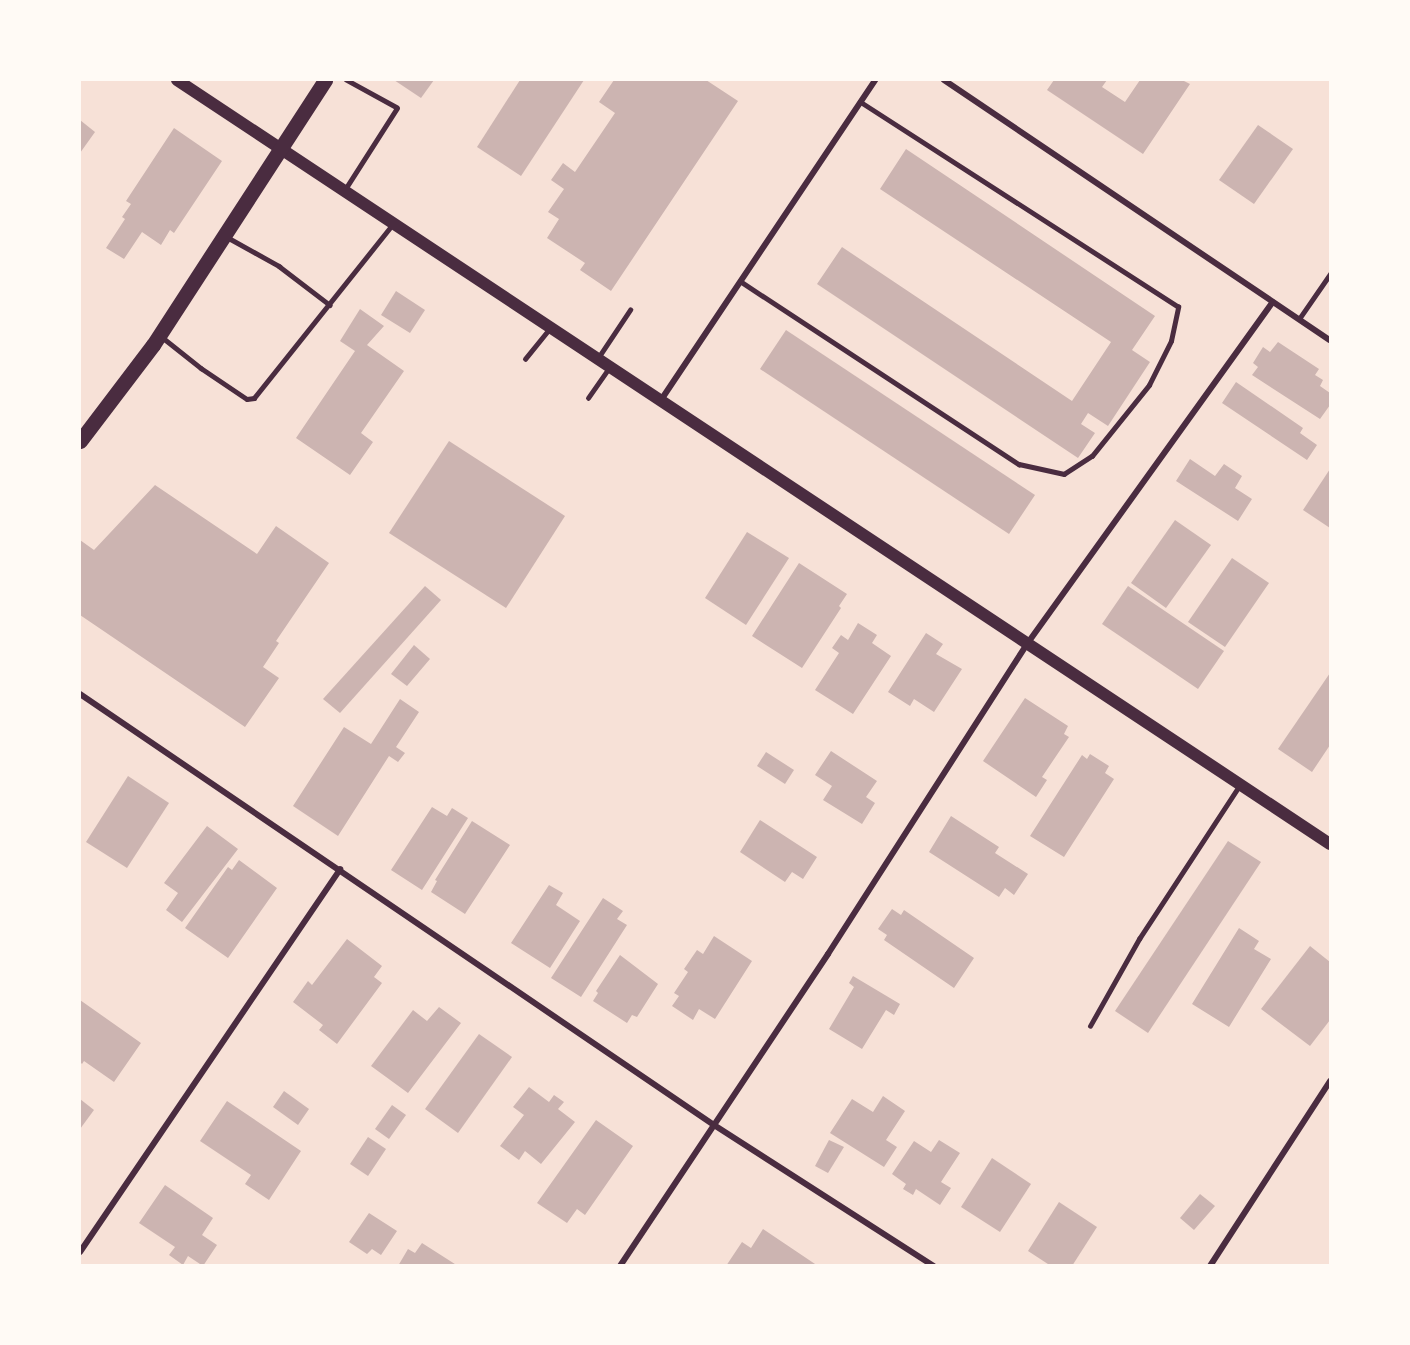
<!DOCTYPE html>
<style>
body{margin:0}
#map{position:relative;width:1410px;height:1345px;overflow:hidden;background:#f7e1d7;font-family:Arial,sans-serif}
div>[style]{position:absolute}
.building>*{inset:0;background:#ccb4b1}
.service>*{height:4.5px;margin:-2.25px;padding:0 2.25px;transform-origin:2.25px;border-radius:2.25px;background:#4a2c40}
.minor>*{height:6px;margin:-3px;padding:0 3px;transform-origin:3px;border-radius:3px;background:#4a2c40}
.secondary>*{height:12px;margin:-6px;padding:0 6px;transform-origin:6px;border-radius:6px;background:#4a2c40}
.primary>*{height:15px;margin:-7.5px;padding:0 7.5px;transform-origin:7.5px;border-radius:7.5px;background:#4a2c40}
span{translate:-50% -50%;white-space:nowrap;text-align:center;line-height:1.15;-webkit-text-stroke:4.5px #fffaf5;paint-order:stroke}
.frame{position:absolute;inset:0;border:81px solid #fffaf5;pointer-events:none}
</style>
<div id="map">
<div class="building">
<div style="clip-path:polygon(394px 80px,434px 80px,421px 98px)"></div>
<div style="clip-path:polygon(520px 80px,584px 80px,521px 176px,477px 147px)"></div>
<div style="clip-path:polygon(614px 80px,706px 80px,738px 101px,611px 291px,580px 270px,585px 263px,547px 238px,559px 219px,548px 212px,564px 189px,551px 180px,563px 163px,575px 172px,615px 113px,599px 102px)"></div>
<div style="clip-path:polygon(1054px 80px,1107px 80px,1102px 87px,1125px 102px,1140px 80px,1182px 80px,1190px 84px,1143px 154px,1047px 90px)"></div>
<div style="clip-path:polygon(80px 120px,95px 132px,80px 153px)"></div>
<div style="clip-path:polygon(1258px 125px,1293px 149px,1254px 204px,1219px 180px)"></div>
<div style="clip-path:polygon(174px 128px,222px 161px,174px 233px,170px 230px,161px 245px,142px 232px,124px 259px,106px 248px,125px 219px,122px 217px,131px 204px,126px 201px)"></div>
<div style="clip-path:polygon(906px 149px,1155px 316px,1132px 350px,1150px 362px,1108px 426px,1088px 413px,1081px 424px,1095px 433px,1078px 458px,817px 284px,842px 247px,1072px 401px,1111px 342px,880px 189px)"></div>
<div style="clip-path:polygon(396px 291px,425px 310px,410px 333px,381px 315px)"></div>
<div style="clip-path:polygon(360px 309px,384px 326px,367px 345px,404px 371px,361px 433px,373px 442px,350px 475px,296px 438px,355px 351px,340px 341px)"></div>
<div style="clip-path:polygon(786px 330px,1035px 495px,1009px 534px,760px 369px)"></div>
<div style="clip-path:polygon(1278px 342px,1319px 369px,1315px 375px,1323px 380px,1320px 386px,1330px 393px,1330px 405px,1320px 419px,1252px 375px,1258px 367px,1253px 363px,1263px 347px,1270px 352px)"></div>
<div style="clip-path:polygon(1236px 382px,1303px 428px,1300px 433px,1317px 445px,1307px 460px,1222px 403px)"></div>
<div style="clip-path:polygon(449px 441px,565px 516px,506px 608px,389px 533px)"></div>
<div style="clip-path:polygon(1190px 459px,1215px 476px,1224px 464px,1242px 476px,1235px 488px,1252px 499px,1238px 521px,1176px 481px)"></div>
<div style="clip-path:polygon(1330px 469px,1330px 528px,1303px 510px)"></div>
<div style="clip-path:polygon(155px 485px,257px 554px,276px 526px,329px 563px,276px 641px,279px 643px,263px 667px,279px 678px,245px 727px,80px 615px,80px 540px,94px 550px)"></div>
<div style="clip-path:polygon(1175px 520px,1211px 545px,1166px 608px,1131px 583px)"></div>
<div style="clip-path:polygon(747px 532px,789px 558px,746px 625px,705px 598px)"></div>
<div style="clip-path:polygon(1232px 558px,1269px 583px,1225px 647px,1188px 622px)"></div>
<div style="clip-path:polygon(799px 563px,847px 594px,839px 606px,841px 608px,802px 668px,752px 636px)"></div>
<div style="clip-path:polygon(425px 586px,441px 600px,340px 713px,323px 699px)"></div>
<div style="clip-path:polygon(1128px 586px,1224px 651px,1198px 689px,1102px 624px)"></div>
<div style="clip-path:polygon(858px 623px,877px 635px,872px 643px,891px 656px,853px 714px,815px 690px,839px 653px,832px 648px,841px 635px,848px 640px)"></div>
<div style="clip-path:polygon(926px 633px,943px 644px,936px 654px,962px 669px,934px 712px,914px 699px,910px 706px,888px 692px)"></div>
<div style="clip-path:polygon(414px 645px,430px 659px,407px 686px,391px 674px)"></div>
<div style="clip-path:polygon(1330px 673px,1330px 745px,1312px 772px,1278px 749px)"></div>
<div style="clip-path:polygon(1025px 698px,1068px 726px,1064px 734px,1069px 737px,1042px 777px,1047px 780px,1036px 797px,983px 761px)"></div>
<div style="clip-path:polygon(400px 699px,419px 712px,396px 747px,405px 753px,398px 762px,389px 756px,338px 836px,293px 806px,344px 727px,371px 744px)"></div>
<div style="clip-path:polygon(831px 751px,877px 781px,866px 797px,875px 803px,862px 824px,823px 800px,832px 786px,815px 775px)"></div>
<div style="clip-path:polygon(766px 752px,794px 770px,785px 784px,757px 766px)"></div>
<div style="clip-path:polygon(1090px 754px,1109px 766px,1105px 773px,1114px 779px,1064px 857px,1030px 836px,1082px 755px,1087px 759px)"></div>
<div style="clip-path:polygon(128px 776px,169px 803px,127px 868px,86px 842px)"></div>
<div style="clip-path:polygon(432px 807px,447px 816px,452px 808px,468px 818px,422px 890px,391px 870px)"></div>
<div style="clip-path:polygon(951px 816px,999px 847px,995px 853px,1028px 874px,1014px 895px,1005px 888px,999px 897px,929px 852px)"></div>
<div style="clip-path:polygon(760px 820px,817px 857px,803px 879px,792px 872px,785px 882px,740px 852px)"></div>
<div style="clip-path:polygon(472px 821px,510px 845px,465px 914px,431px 892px,437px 881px,435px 880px)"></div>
<div style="clip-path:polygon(207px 826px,238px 849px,182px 922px,166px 910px,178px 893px,164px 883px)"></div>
<div style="clip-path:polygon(1228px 841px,1261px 862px,1148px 1033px,1115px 1011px)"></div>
<div style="clip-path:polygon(239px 860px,277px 888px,228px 958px,185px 928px,228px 867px,232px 870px)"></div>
<div style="clip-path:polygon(549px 885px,563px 893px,556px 905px,580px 921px,550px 968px,511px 943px)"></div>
<div style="clip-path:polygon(603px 898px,623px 911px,617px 919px,627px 925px,581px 997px,551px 978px)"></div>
<div style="clip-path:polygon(892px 909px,901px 915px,904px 910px,974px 958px,954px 988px,884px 940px,887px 935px,878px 929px)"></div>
<div style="clip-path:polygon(1239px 928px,1259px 941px,1254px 949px,1271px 959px,1229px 1027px,1192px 1004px)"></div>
<div style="clip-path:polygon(714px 936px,752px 961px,715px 1019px,699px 1009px,693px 1020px,672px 1006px,679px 996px,674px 993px,688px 972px,684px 969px,697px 950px,703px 954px)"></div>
<div style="clip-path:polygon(347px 939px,382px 966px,374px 977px,382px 983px,337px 1044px,319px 1030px,323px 1025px,293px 1002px,308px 981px,312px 985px)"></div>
<div style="clip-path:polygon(1310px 946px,1330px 962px,1330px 1020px,1310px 1046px,1261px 1009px)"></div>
<div style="clip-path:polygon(620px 955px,658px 984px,637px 1017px,632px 1015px,627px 1023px,593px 1001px,598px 993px,596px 991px)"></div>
<div style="clip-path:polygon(853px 976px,900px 1004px,894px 1015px,886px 1010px,862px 1049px,829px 1029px,854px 987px,849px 983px)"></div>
<div style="clip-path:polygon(80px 1000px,141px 1043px,114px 1082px,84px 1061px,82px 1064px,80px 1062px)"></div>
<div style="clip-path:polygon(439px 1007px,461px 1023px,408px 1093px,371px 1066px,413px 1010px,427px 1021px)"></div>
<div style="clip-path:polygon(479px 1034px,512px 1057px,458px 1133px,425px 1109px)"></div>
<div style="clip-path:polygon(529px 1087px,549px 1102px,554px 1095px,564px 1102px,558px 1109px,575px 1122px,541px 1164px,525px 1151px,519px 1160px,500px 1146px,524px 1115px,513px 1107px)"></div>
<div style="clip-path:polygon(284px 1091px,309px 1109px,298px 1125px,273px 1107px)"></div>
<div style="clip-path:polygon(883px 1096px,905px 1111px,886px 1140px,897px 1147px,884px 1167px,830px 1133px,852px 1099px,873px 1112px)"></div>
<div style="clip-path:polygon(80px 1099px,94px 1110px,80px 1129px)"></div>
<div style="clip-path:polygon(227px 1101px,301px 1151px,269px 1200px,245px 1184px,251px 1175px,200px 1141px)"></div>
<div style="clip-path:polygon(392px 1105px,406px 1115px,389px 1139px,375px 1129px)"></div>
<div style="clip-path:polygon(596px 1120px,633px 1146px,585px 1215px,577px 1209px,567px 1223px,537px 1203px)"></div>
<div style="clip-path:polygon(368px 1137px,386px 1149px,368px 1176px,350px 1164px)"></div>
<div style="clip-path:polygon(829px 1140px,844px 1147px,828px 1173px,815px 1166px)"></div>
<div style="clip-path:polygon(939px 1140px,960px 1153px,941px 1182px,951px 1188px,940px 1205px,916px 1189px,913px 1195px,903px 1189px,906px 1184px,892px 1174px,914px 1141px,931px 1152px)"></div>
<div style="clip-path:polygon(992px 1158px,1031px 1184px,1000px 1232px,961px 1207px)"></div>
<div style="clip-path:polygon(165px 1185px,213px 1218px,202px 1235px,217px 1245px,203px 1266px,188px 1256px,183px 1265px,169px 1255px,175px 1247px,139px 1223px)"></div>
<div style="clip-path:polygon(1200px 1194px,1215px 1206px,1194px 1230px,1180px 1218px)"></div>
<div style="clip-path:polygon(1059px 1202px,1097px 1227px,1072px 1266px,1051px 1266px,1028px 1251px)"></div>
<div style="clip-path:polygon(369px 1213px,397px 1231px,381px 1255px,372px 1249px,367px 1254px,349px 1242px)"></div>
<div style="clip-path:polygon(763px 1229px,818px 1266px,726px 1266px,742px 1242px,751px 1248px)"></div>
<div style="clip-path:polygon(422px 1243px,458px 1266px,398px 1266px,408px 1249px,415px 1253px)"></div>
</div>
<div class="service">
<div style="left:344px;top:191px;width:98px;rotate:-57.4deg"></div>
<div style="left:397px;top:108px;width:58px;rotate:-151.2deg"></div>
<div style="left:227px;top:237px;width:60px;rotate:29.1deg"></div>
<div style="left:279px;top:266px;width:64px;rotate:37.4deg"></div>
<div style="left:740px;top:281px;width:334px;rotate:33.3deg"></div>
<div style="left:1019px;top:464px;width:46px;rotate:12.5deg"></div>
<div style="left:1064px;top:474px;width:33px;rotate:-33deg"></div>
<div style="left:1092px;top:456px;width:91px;rotate:-51.2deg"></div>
<div style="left:1149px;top:385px;width:49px;rotate:-63.4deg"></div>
<div style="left:1171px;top:341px;width:35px;rotate:-78deg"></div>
<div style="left:1178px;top:307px;width:378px;rotate:-147.2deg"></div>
<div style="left:1299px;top:319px;width:55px;rotate:-55.4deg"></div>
<div style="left:162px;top:337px;width:50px;rotate:38.5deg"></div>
<div style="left:201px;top:368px;width:55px;rotate:34deg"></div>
<div style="left:247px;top:399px;width:7px;rotate:-8deg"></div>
<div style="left:254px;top:398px;width:221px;rotate:-51.4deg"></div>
<div style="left:598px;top:358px;width:58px;rotate:-56.3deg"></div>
<div style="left:525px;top:359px;width:38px;rotate:-51deg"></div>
<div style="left:588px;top:398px;width:37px;rotate:-55deg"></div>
<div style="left:1090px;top:1026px;width:100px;rotate:-60.6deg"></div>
<div style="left:1139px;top:939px;width:183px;rotate:-56.8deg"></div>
</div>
<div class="minor">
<div style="left:944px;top:80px;width:465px;rotate:34deg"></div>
<div style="left:661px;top:400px;width:385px;rotate:-56.2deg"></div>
<div style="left:80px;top:694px;width:767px;rotate:34.21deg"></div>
<div style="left:714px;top:1125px;width:261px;rotate:32.7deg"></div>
<div style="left:80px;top:1252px;width:463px;rotate:-55.8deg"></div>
<div style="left:620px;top:1266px;width:375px;rotate:-56.3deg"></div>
<div style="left:828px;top:954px;width:368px;rotate:-57.3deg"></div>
<div style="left:1027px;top:644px;width:421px;rotate:-54.3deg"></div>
<div style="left:1210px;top:1266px;width:221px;rotate:-57deg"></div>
</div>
<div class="secondary">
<div style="left:177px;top:80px;width:1383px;rotate:33.53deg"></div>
</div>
<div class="primary">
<div style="left:80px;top:441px;width:121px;rotate:-52.8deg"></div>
<div style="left:153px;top:345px;width:316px;rotate:-57deg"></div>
</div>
<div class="frame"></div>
</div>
